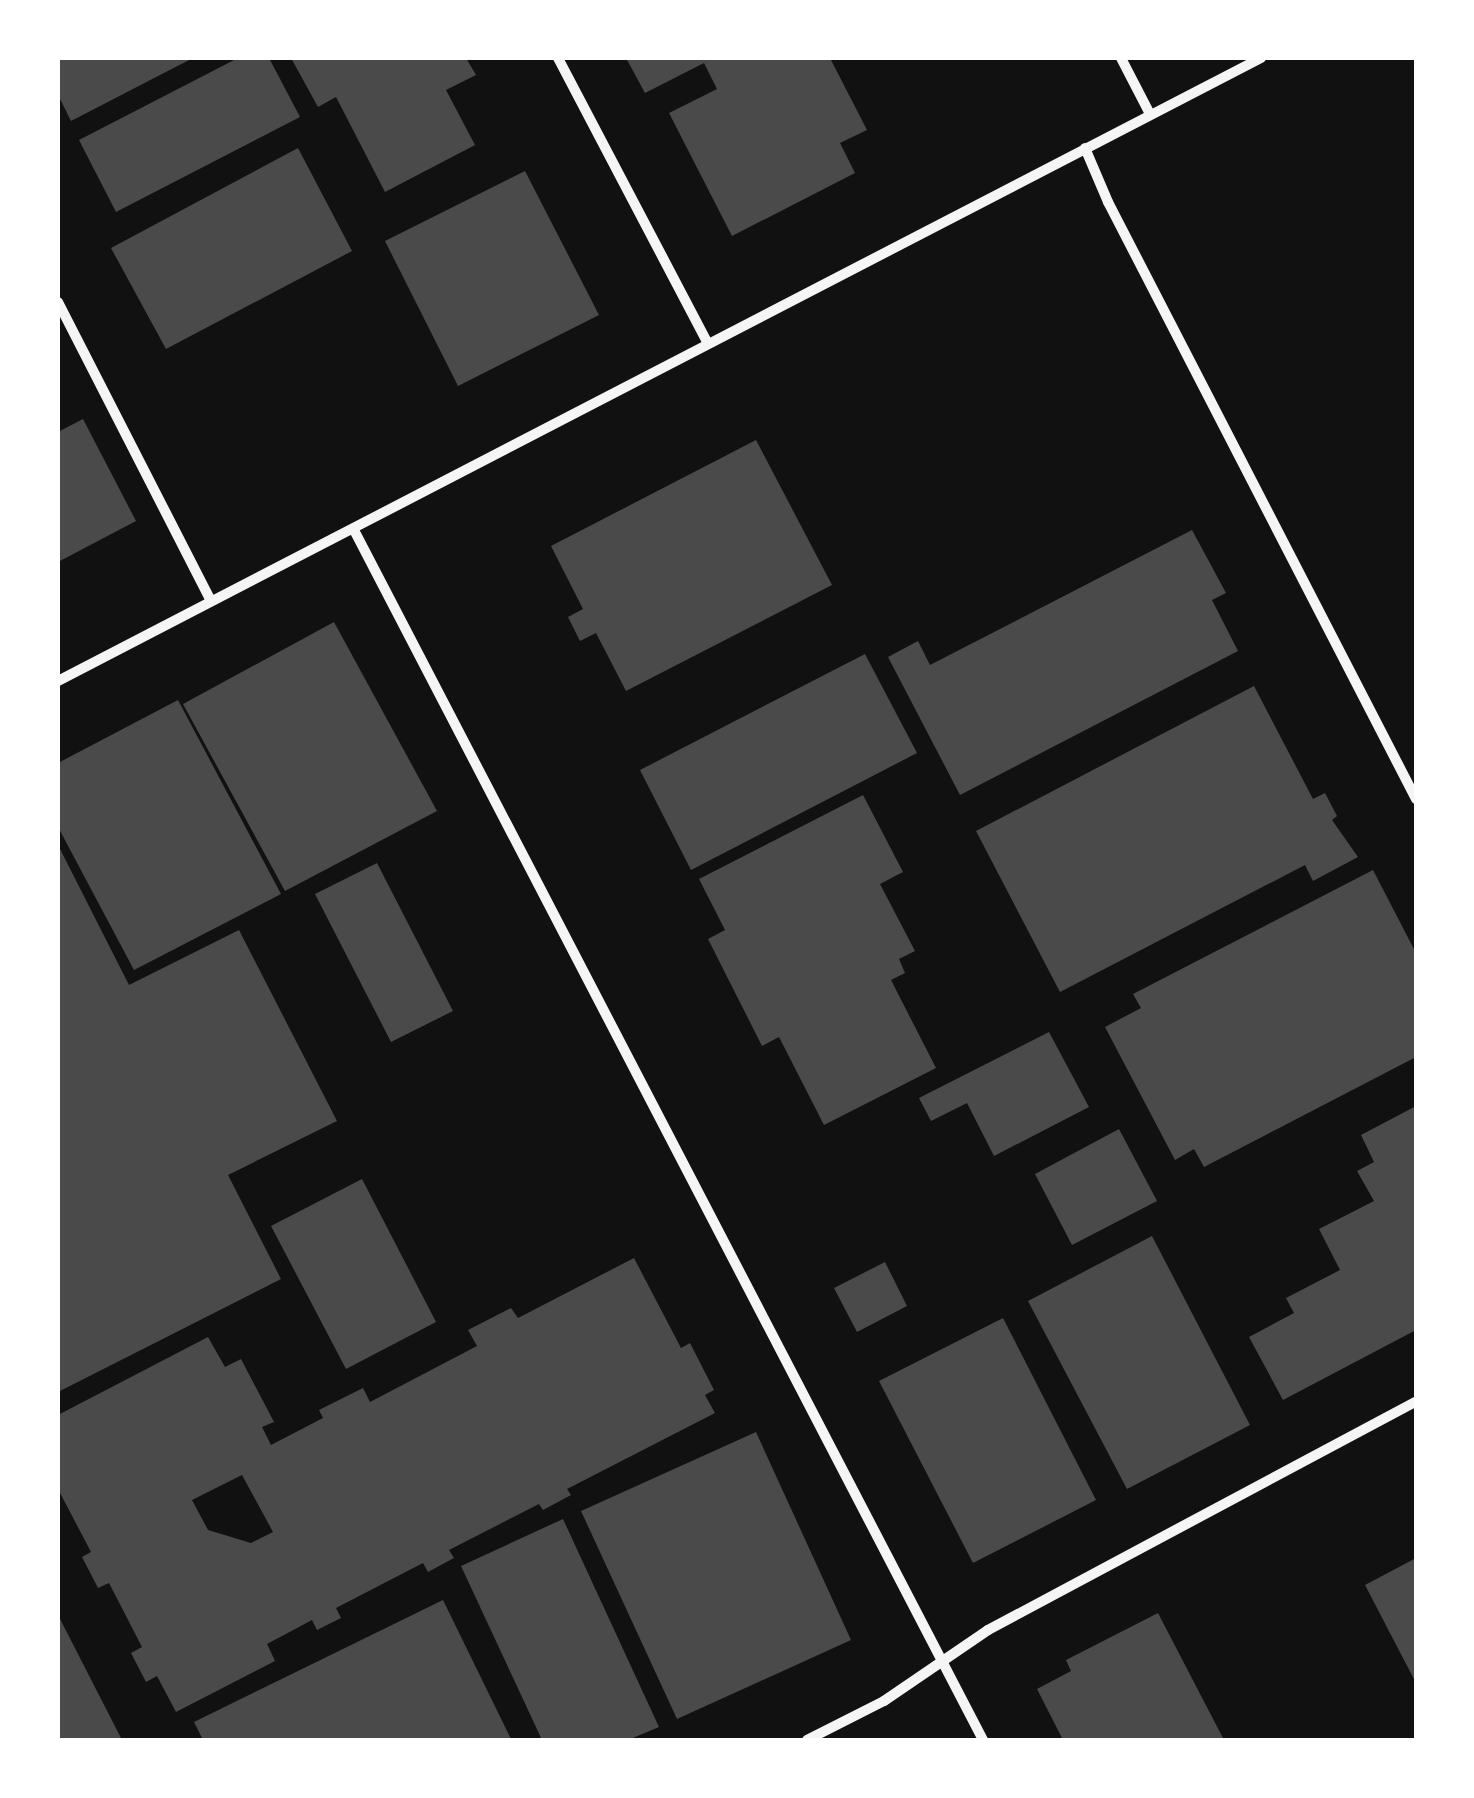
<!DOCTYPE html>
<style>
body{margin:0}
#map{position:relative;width:1474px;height:1798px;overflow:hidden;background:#111;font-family:"DejaVu Sans",sans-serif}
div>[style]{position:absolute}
.building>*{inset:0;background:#4a4a4a}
.minor>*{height:10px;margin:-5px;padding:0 5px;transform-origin:5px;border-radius:5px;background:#f5f5f5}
span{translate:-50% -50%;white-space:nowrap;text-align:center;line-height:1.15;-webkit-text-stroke:9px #fff;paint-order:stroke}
.frame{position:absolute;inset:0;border:60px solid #fff;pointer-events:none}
</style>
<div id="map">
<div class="building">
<div style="clip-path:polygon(58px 58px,193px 58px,71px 121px,58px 95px)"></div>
<div style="clip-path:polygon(238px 58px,269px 58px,300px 117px,116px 212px,79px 140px)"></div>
<div style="clip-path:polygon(291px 58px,466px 58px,476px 75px,446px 90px,475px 145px,385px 192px,336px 97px,318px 107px)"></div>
<div style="clip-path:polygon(626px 58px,830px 58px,867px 130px,840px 143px,855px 173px,732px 236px,669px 113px,717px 89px,704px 63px,645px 93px)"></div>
<div style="clip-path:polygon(298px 148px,352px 251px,166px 349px,111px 248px)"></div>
<div style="clip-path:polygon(525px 171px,599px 315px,458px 386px,385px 241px)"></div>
<div style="clip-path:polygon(83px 419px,136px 521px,58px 562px,58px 432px)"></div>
<div style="clip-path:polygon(756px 440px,832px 585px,626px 691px,596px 633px,580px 641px,568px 617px,583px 609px,551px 546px)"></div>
<div style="clip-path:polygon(1192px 530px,1226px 593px,1212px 600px,1238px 651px,960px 795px,888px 657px,918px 641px,930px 665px)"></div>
<div style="clip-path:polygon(334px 622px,437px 811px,285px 891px,183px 704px)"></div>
<div style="clip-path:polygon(865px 654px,917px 753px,691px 870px,640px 770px)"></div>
<div style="clip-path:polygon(1254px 686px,1313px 799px,1325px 793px,1337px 816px,1332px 820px,1358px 857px,1313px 881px,1305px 865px,1060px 992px,976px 831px)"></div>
<div style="clip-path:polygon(178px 700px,281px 894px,134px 970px,58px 827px,58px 763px)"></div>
<div style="clip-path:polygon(863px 795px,903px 872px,880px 884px,915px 951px,899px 959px,905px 973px,891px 980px,936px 1068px,824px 1125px,779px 1037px,762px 1046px,708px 939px,725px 930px,699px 879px)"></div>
<div style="clip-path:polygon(58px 845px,129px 985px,239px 930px,337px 1121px,228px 1175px,281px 1279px,58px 1392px)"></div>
<div style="clip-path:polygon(377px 863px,453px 1011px,391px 1042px,315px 894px)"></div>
<div style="clip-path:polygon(1373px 870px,1416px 953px,1416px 1057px,1204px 1167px,1194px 1149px,1175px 1160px,1105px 1027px,1141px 1008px,1133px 994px)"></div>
<div style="clip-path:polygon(1049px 1032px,1089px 1107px,994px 1156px,967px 1103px,931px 1121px,919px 1098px)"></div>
<div style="clip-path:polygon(1416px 1106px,1416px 1330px,1283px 1400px,1249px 1337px,1294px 1313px,1286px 1298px,1340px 1270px,1319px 1229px,1374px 1201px,1357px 1171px,1374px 1162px,1361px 1135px)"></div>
<div style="clip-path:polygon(1119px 1129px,1157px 1201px,1072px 1245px,1035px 1174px)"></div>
<div style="clip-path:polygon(362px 1179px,436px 1322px,346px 1369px,271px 1226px)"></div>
<div style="clip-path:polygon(1152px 1236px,1250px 1425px,1127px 1489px,1028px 1301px)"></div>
<div style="clip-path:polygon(evenodd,634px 1258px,681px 1348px,690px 1343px,714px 1390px,705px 1395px,715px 1413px,567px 1489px,571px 1495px,543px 1510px,539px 1504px,449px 1550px,454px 1558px,428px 1572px,423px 1563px,336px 1608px,341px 1618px,317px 1630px,312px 1620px,267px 1644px,275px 1661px,176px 1712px,157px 1676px,146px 1682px,131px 1653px,142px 1647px,109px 1583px,98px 1588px,82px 1557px,91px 1552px,58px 1489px,58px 1415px,208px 1337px,225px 1367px,241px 1359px,274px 1422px,262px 1427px,271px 1445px,323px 1418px,319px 1410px,363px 1388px,370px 1402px,477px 1346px,468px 1330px,511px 1308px,518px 1318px,634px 1258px,242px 1475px,273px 1532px,251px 1543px,208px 1530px,192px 1500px,242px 1475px)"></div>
<div style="clip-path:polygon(885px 1262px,907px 1306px,857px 1332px,834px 1288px)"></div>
<div style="clip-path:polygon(1003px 1318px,1096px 1500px,973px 1563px,879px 1381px)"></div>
<div style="clip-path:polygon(756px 1432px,851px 1640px,677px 1719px,581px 1511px)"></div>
<div style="clip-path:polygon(563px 1519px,659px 1727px,628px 1740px,542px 1740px,461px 1566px)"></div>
<div style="clip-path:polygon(1416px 1558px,1416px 1683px,1365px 1585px)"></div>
<div style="clip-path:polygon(443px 1600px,511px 1739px,203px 1740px,194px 1722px)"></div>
<div style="clip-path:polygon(1158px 1613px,1224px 1740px,1063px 1740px,1037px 1689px,1071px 1671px,1066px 1660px)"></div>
<div style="clip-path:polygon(58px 1615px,122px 1740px,58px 1740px)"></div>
</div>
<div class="minor">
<div style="left:558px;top:58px;width:321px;rotate:62.3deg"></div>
<div style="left:1121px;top:58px;width:63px;rotate:62.6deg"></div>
<div style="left:1085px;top:148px;width:59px;rotate:66.9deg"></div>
<div style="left:1108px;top:202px;width:672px;rotate:62.71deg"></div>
<div style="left:58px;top:302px;width:336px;rotate:62.9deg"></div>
<div style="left:354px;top:530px;width:1364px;rotate:62.53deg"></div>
<div style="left:58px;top:681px;width:1355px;rotate:-27.38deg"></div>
<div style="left:807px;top:1740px;width:86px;rotate:-26.9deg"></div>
<div style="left:884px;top:1701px;width:126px;rotate:-34.3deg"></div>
<div style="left:988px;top:1630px;width:485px;rotate:-28.1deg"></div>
</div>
<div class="frame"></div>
</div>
